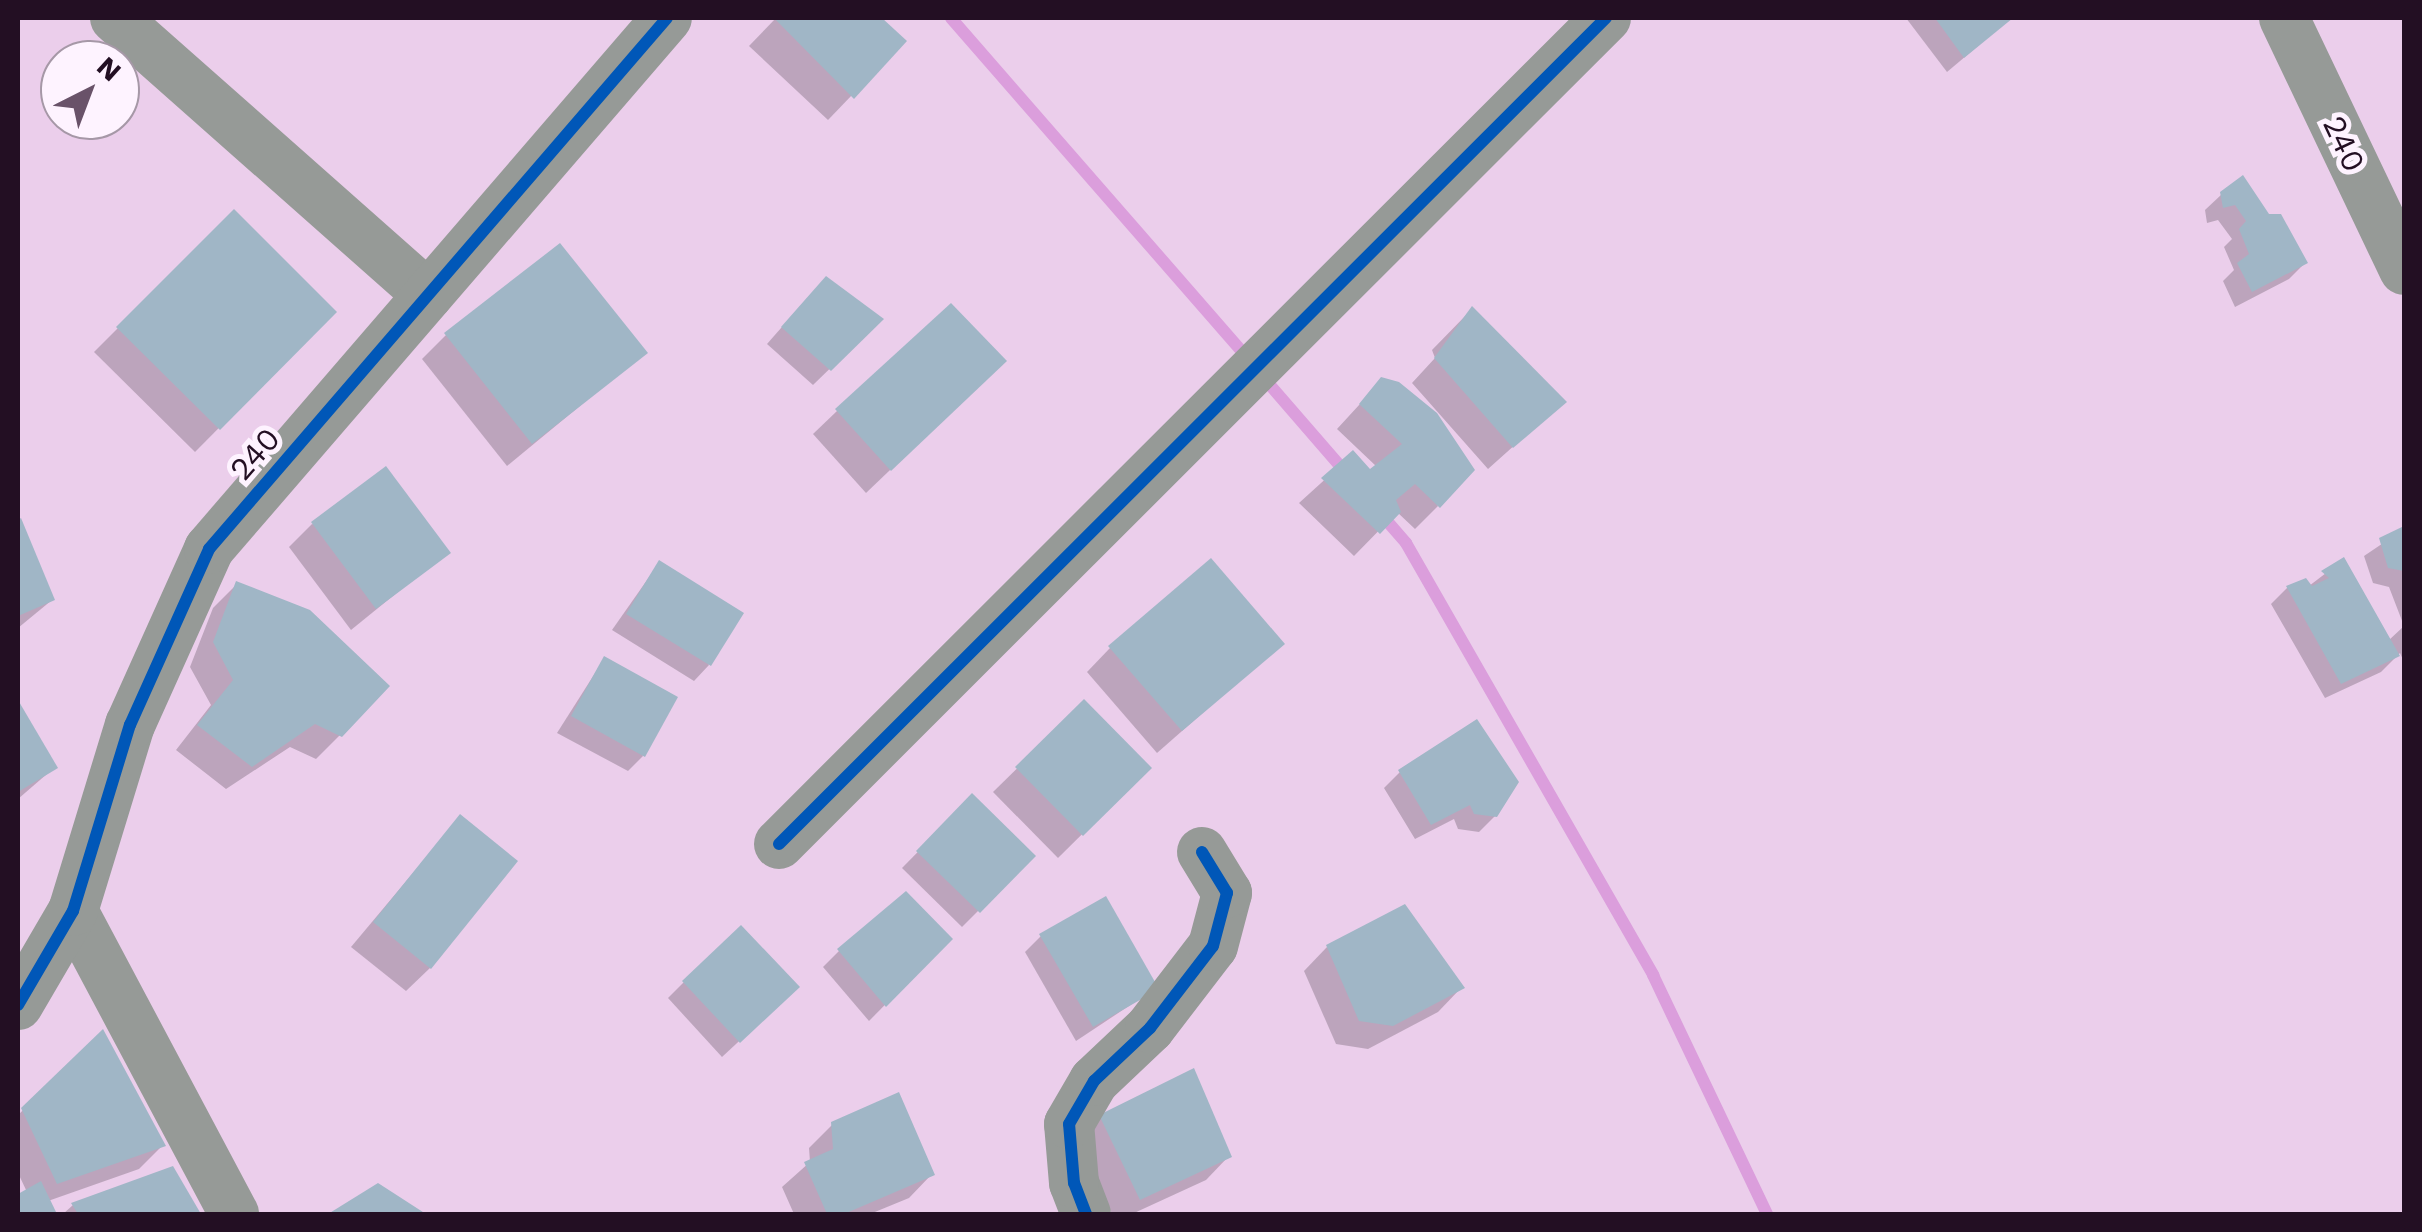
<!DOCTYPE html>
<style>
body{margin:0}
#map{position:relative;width:2422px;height:1232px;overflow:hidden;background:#ebceeb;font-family:"Work Sans",sans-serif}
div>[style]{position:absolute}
.shadow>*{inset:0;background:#0003}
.stream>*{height:12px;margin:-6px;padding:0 6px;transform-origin:6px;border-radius:6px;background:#db9edc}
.building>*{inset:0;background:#a0b6c6}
.minor>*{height:50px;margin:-25px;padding:0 25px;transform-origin:25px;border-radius:25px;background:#969a97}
.cycleway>*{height:12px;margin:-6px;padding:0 6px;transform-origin:6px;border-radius:6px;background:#0057b8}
span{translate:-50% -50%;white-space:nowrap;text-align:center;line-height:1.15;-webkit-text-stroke:10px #fef3ff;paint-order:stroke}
.street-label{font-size:32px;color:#230f23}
.frame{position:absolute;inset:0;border:20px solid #230f23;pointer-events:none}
.north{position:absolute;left:40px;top:40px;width:100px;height:100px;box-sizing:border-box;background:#fef3ff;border:2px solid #a698a7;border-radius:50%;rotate:42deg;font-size:28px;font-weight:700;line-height:40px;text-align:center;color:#230f23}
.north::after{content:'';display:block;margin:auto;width:35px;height:45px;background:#695269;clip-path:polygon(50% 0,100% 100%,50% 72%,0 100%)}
</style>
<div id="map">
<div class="shadow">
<div style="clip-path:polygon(776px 18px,879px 18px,904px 41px,828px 120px,749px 46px)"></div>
<div style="clip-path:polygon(1906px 18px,2011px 18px,1947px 72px)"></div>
<div style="clip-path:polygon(2222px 194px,2268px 217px,2305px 263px,2289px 279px,2235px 307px,2223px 281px,2234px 270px,2224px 247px,2232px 239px,2218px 220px,2207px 223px,2205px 210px)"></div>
<div style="clip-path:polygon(234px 212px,334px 312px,195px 452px,94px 352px)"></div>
<div style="clip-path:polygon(810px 295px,881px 319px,813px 385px,767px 344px)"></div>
<div style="clip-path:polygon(1472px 309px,1563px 402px,1488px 469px,1412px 383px,1435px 358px,1432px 350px)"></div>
<div style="clip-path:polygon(446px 335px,644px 353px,507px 466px,422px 359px)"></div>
<div style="clip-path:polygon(1382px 380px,1438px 506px,1415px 529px,1397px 512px,1354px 556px,1299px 503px,1353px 454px,1370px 473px,1377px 467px,1337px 429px)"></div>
<div style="clip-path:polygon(980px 384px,866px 493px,813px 434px,837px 411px)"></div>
<div style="clip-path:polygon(20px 521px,52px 600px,18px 628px,18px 522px)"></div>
<div style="clip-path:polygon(312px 524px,447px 552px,351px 630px,289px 547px)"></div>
<div style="clip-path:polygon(2404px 529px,2404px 662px,2400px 653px,2381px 672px,2325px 698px,2271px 604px,2287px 588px,2305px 581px,2309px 586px,2343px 560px,2388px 641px,2404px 626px,2389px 587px,2373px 583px,2364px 556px)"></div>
<div style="clip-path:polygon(659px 563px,709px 665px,694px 681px,612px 630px)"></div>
<div style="clip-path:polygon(237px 584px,340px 735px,316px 759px,290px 747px,226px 789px,176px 750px,211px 705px,190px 667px,213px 608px)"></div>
<div style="clip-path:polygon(1281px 644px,1157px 753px,1087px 672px,1110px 648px)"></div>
<div style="clip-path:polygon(604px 659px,643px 756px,628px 771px,557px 733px)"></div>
<div style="clip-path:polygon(1084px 703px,1149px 768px,1058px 858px,993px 792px)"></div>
<div style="clip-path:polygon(18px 704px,55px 767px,18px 799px)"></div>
<div style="clip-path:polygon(1400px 772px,1495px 816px,1479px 832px,1458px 829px,1454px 819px,1415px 839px,1384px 788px)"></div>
<div style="clip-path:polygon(972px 797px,1033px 856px,962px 927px,902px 868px)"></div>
<div style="clip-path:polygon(460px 817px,430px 968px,406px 991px,351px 947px)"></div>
<div style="clip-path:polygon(1041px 936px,1156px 988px,1076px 1041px,1025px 952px)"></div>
<div style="clip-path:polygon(950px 939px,869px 1021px,823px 967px,839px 951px)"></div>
<div style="clip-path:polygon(1327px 947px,1461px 988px,1438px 1012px,1368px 1049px,1336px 1044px,1304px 971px)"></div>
<div style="clip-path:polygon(684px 982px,780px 1003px,722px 1057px,668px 998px)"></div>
<div style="clip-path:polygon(102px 1034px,163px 1145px,139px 1169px,48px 1201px,55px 1214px,18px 1214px,18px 1197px,27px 1192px,18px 1173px,18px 1115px)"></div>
<div style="clip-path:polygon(1101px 1117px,1229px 1156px,1206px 1180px,1132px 1214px,1112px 1214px,1077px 1141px)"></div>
<div style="clip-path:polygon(833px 1124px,932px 1174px,909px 1198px,870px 1214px,794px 1214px,782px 1187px,810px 1162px,809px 1148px)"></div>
<div style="clip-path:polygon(172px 1169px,198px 1214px,63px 1214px,73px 1205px)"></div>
</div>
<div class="stream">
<div style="left:951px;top:18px;width:455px;rotate:48.9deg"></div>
<div style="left:1263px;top:377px;width:130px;rotate:49.1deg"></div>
<div style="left:1380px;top:513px;width:40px;rotate:49deg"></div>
<div style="left:1406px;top:543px;width:498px;rotate:60.2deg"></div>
<div style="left:1653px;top:975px;width:265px;rotate:64.5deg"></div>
</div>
<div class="building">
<div style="clip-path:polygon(774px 18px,882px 18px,907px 41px,854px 99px)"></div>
<div style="clip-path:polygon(1935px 18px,2013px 18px,1964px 58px)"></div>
<div style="clip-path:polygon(2243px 175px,2269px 214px,2281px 214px,2308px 263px,2252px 292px,2237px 263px,2249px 254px,2239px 229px,2246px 221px,2235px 205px,2223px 208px,2220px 192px)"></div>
<div style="clip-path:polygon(234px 209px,337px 312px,220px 430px,116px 327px)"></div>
<div style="clip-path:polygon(560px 243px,648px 353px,532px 444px,444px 333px)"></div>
<div style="clip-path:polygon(826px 276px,884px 319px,831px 371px,781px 327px)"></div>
<div style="clip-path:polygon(951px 303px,1007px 361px,891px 471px,835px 409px)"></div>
<div style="clip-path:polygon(1472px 306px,1567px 402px,1513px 448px,1434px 358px)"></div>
<div style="clip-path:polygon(1381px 377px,1399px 382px,1437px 413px,1475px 470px,1440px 508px,1415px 484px,1396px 500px,1401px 512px,1380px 534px,1321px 478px,1353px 450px,1370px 469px,1402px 444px,1359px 404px)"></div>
<div style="clip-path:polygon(386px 466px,451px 553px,376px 609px,311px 522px)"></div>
<div style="clip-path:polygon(21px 518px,55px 600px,18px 616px,18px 520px)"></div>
<div style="clip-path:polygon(2404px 526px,2404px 571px,2388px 568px,2379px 538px)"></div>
<div style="clip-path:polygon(2344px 557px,2400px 656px,2341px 684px,2286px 586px,2306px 578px,2312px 586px,2329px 578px,2321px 571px)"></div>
<div style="clip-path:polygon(1211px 558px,1285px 644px,1182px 731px,1108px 646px)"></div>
<div style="clip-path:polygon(659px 560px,744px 613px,711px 666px,626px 614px)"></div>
<div style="clip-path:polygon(236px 581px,310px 610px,390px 686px,342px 737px,315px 724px,252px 767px,197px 725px,233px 680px,213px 642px)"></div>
<div style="clip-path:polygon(604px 656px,678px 697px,645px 757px,571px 716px)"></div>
<div style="clip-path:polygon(1084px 699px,1152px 768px,1083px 836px,1015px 767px)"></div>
<div style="clip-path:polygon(18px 700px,58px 768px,18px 792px)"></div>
<div style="clip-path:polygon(1477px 719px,1519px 782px,1497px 817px,1474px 814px,1470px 805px,1431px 825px,1398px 770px)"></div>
<div style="clip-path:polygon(972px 793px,1036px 856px,980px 913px,916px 851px)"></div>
<div style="clip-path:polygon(460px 814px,518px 861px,431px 969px,373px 922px)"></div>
<div style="clip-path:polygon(906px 891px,953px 939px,886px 1007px,837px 949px)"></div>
<div style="clip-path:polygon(1106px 896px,1159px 989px,1093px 1027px,1039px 934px)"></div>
<div style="clip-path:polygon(1405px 904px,1465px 988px,1393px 1026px,1359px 1021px,1326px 945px)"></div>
<div style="clip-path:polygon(741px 925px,800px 987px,740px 1043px,682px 981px)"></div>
<div style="clip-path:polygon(103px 1029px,166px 1146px,57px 1184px,21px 1108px)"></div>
<div style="clip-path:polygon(1194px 1068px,1232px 1157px,1140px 1200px,1099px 1115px)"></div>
<div style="clip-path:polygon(899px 1092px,935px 1175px,844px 1214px,827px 1214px,804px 1162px,833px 1149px,831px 1122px)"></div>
<div style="clip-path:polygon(173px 1166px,201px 1214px,78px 1214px,71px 1203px)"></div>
<div style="clip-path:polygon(41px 1181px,57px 1214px,18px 1214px,18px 1194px)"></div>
<div style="clip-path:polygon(378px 1183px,426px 1214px,328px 1214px)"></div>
</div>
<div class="minor">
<div style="left:115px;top:18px;width:418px;rotate:41.5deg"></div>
<div style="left:2284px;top:18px;width:279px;rotate:64.5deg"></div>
<div style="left:779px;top:844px;width:1169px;rotate:-44.97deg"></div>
<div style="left:73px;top:911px;width:343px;rotate:62deg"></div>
<div style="left:18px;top:1005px;width:109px;rotate:-59.7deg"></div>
<div style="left:73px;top:911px;width:195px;rotate:-73deg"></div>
<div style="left:130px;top:725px;width:193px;rotate:-65.8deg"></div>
<div style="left:209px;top:549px;width:701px;rotate:-49.22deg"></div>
<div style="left:1086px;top:1214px;width:33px;rotate:-111deg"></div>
<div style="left:1074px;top:1183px;width:59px;rotate:-94.8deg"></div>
<div style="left:1069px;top:1124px;width:50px;rotate:-59.8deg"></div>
<div style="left:1094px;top:1081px;width:77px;rotate:-43.4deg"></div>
<div style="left:1150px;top:1028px;width:103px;rotate:-52.5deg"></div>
<div style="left:1213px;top:946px;width:55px;rotate:-75.2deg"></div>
<div style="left:1227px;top:893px;width:48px;rotate:-121.4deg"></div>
</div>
<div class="cycleway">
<div style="left:779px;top:844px;width:1169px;rotate:-44.97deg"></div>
<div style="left:18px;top:1005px;width:109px;rotate:-59.7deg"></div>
<div style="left:73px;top:911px;width:195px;rotate:-73deg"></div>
<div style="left:130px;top:725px;width:193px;rotate:-65.8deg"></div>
<div style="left:209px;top:549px;width:701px;rotate:-49.22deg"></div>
<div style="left:1086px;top:1214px;width:33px;rotate:-111deg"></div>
<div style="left:1074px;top:1183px;width:59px;rotate:-94.8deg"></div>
<div style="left:1069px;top:1124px;width:50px;rotate:-59.8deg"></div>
<div style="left:1094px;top:1081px;width:77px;rotate:-43.4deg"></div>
<div style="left:1150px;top:1028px;width:103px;rotate:-52.5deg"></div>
<div style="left:1213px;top:946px;width:55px;rotate:-75.2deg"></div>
<div style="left:1227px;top:893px;width:48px;rotate:-121.4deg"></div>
</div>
<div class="street-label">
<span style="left:2344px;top:144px;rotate:65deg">240</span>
<span style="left:255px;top:454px;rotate:-49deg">240</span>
</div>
<div class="frame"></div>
<div class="north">N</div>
</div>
